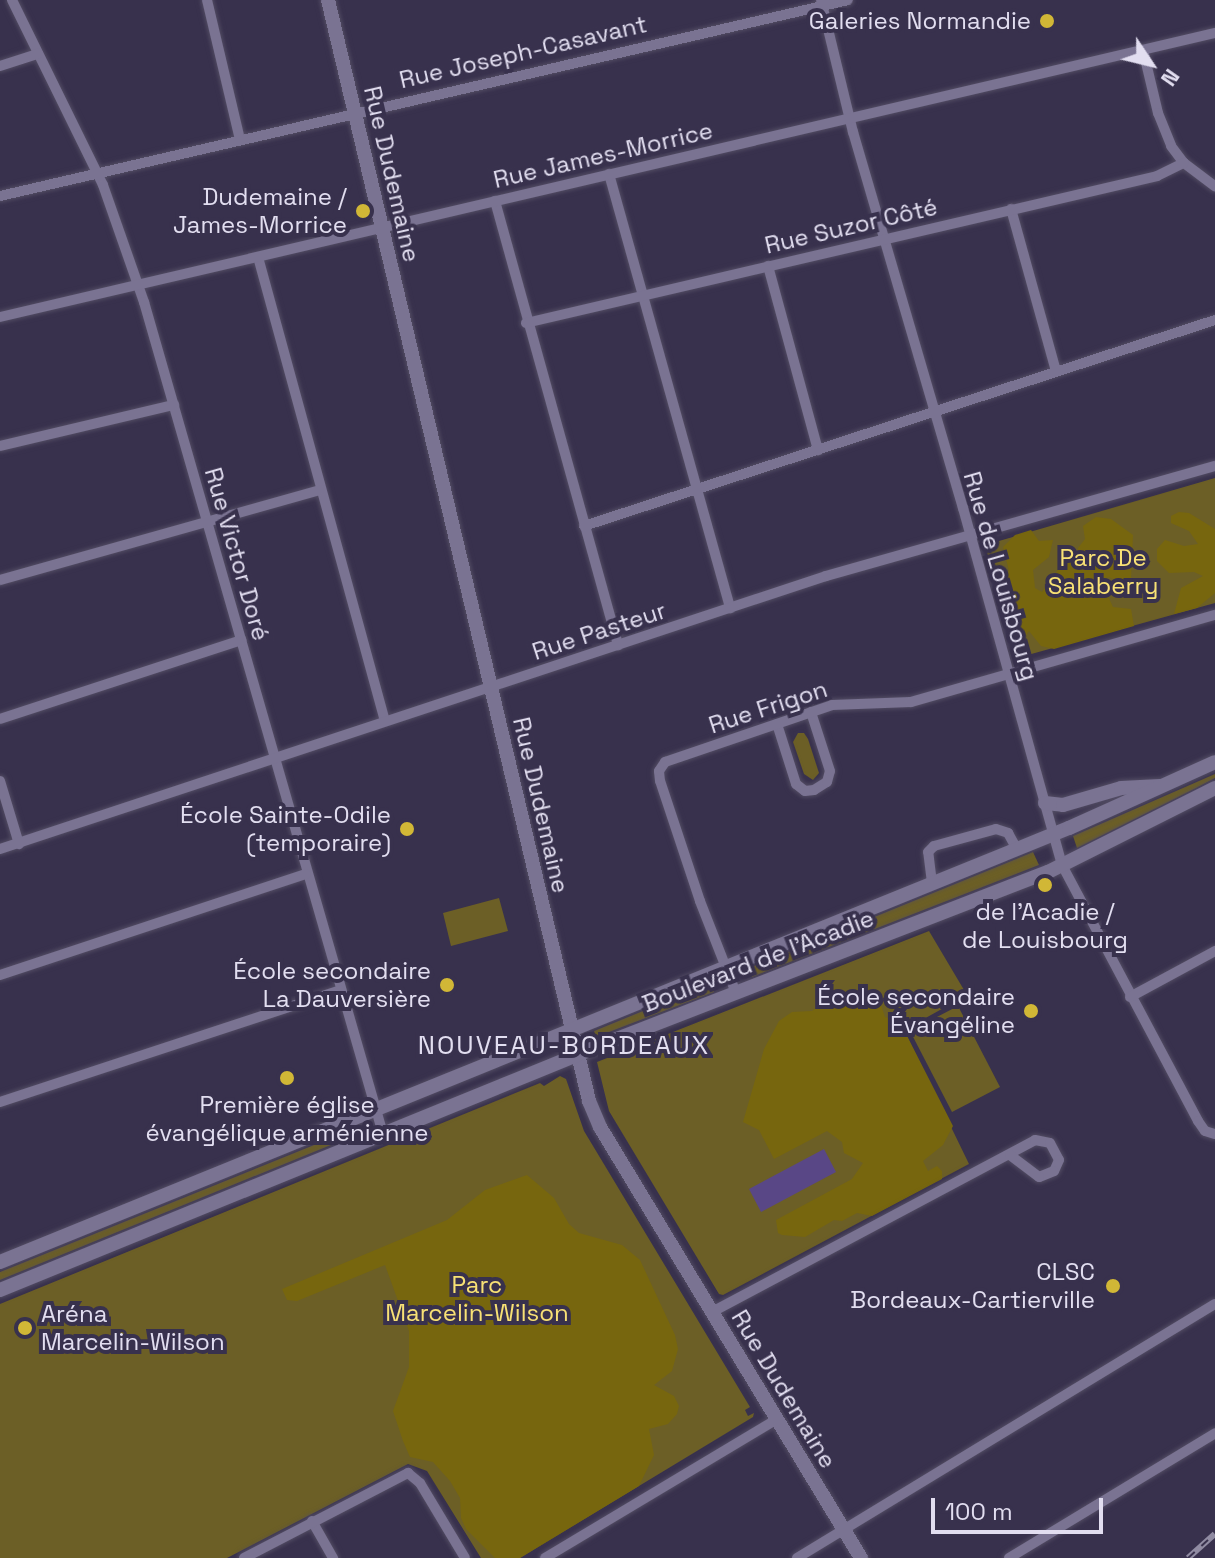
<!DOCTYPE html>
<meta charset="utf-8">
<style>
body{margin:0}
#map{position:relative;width:1215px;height:1558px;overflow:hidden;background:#38314d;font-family:"Space Grotesk",sans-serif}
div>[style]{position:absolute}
.green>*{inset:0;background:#6c5f26}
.forest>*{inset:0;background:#77660e}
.water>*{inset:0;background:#594786}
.roads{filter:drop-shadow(0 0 2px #524c63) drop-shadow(0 0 2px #524c63)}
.street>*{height:10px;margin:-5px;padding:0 5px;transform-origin:5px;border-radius:5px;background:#7a7392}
.secondary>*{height:14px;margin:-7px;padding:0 7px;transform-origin:7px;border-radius:7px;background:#7a7392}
.rail>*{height:6px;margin-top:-3px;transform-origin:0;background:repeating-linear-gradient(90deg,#38314d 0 9px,#908ba2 0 18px);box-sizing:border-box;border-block:2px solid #908ba2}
.dots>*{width:22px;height:22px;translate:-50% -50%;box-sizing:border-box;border:4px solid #38314d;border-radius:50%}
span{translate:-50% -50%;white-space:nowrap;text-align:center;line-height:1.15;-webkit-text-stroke:8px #38314d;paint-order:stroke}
.poi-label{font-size:24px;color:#e2def0}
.right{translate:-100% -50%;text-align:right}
.left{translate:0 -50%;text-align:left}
.street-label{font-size:24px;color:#e2def0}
.park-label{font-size:24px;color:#f8e175}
.neighbourhood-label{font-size:26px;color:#e2def0;letter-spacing:2px}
.north{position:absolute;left:1111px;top:24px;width:80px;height:80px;-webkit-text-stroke:6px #38314d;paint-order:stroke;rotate:125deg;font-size:22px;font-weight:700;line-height:32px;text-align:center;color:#e2def0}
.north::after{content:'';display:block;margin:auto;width:28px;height:36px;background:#e2def0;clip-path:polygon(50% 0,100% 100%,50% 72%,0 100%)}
.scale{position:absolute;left:931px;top:1498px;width:172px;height:36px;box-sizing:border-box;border:4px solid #e2def0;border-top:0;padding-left:10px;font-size:24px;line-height:28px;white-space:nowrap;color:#e2def0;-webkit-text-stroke:6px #38314d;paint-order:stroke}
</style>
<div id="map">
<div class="green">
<div style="clip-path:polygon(1215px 478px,1215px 603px,1017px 658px,985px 545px)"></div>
<div style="clip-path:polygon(798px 733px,804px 733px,808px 739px,819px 773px,813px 780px,804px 774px,793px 742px)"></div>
<div style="clip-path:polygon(1215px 774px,1215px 778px,1196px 788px,1077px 848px,1073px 836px)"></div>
<div style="clip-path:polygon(1033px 852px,1039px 865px,752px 977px,749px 968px)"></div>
<div style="clip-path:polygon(499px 898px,508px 931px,451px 946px,443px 913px)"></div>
<div style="clip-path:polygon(929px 931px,967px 995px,904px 1030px,969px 1164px,723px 1295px,719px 1294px,609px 1111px,597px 1062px)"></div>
<div style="clip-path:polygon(711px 983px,714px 992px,596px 1037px,594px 1031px)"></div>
<div style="clip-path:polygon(958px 1006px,1000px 1087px,952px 1112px,910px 1031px)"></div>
<div style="clip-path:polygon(560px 1076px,566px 1079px,584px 1131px,750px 1407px,745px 1410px,748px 1416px,754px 1413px,753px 1417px,520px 1558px,481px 1558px,427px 1471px,408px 1464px,227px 1558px,0 1558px,0 1304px,540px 1083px,544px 1086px)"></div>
<div style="clip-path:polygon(356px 1128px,358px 1134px,0 1280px,0 1272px)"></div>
</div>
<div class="forest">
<div style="clip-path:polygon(1179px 512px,1189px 513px,1215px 529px,1215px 593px,1197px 608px,1174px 614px,1181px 588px,1203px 576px,1194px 572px,1169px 573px,1157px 561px,1157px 549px,1165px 540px,1184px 546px,1198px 544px,1189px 531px,1171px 523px,1171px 516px)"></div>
<div style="clip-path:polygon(1096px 517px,1111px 519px,1133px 535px,1131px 578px,1126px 583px,1108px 577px,1105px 590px,1113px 607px,1131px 609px,1134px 626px,1054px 649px,1041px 646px,1029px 631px,1019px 646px,1012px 646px,1007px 628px,1014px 619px,1013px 613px,1002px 608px,994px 579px,1002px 580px,1009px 571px,1003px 547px,1015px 535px,1031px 530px,1039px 541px,1053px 540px,1049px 557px,1033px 570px,1035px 588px,1042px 592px,1060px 567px,1068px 562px,1077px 562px,1078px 548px,1085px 539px,1083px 526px)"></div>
<div style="clip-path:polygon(846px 995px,873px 999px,880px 1002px,885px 1017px,906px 1023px,904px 1030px,953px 1126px,943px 1145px,923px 1161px,928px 1171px,937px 1166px,942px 1171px,942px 1179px,872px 1216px,857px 1213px,842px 1221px,834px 1220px,805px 1237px,782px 1235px,778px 1233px,776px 1220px,852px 1179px,863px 1163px,844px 1153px,842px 1142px,827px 1131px,774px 1159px,759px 1130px,743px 1122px,764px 1049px,779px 1021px,792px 1012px,812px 1011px,828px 999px)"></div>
<div style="clip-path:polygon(527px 1175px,554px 1198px,569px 1224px,579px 1233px,622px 1245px,640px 1260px,675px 1335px,678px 1349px,672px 1371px,654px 1385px,674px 1396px,679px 1406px,677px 1414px,668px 1424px,649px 1429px,654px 1455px,639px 1486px,520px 1558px,495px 1558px,466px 1529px,461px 1518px,460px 1498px,450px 1481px,433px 1462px,410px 1457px,403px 1441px,393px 1411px,409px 1367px,409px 1331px,385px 1265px,297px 1301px,287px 1300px,282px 1289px,447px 1220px,485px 1190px)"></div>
</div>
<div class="water">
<div style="clip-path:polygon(824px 1149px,836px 1172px,761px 1212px,749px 1189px)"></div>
</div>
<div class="roads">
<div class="street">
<div style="left:12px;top:0;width:206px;rotate:63.8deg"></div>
<div style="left:103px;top:185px;width:124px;rotate:70.7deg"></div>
<div style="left:144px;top:302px;width:866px;rotate:73.97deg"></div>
<div style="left:207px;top:0;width:144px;rotate:76.7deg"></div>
<div style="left:821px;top:0;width:136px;rotate:76.4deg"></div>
<div style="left:853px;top:132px;width:392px;rotate:73.7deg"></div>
<div style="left:963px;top:508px;width:370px;rotate:74.5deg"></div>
<div style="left:1062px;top:865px;width:290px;rotate:62deg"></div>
<div style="left:1198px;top:1121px;width:12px;rotate:55deg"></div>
<div style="left:1205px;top:1131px;width:10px;rotate:17deg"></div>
<div style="left:1143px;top:50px;width:65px;rotate:76.6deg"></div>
<div style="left:1158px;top:113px;width:35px;rotate:68deg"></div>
<div style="left:1171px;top:146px;width:21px;rotate:53deg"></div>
<div style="left:1184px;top:163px;width:39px;rotate:37deg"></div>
<div style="left:0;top:66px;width:40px;rotate:-18deg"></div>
<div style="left:609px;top:174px;width:451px;rotate:74.4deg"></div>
<div style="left:0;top:196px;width:870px;rotate:-13.01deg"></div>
<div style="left:495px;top:201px;width:461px;rotate:74.5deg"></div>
<div style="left:1011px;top:209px;width:168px;rotate:74.5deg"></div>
<div style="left:258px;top:257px;width:480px;rotate:74.7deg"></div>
<div style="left:768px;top:266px;width:191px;rotate:74.8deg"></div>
<div style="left:0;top:317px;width:1248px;rotate:-13.16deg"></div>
<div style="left:526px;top:323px;width:648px;rotate:-13.11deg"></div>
<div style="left:1157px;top:176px;width:30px;rotate:-26deg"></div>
<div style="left:0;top:446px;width:179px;rotate:-13.3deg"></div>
<div style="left:584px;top:526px;width:664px;rotate:-18.08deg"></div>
<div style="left:0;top:580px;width:333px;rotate:-15.7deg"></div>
<div style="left:0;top:719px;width:254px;rotate:-18.1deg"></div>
<div style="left:777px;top:724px;width:63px;rotate:72.4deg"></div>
<div style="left:796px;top:784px;width:11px;rotate:38deg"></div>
<div style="left:805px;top:791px;width:9px;rotate:-6deg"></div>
<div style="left:814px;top:790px;width:15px;rotate:-32deg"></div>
<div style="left:827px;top:782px;width:11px;rotate:-75deg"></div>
<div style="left:830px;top:771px;width:62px;rotate:-107.9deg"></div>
<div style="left:0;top:781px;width:66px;rotate:73.2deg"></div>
<div style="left:0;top:849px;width:870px;rotate:-18.29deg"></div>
<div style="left:826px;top:576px;width:404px;rotate:-15.8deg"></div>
<div style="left:932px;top:883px;width:31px;rotate:-97deg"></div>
<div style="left:928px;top:852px;width:8px;rotate:-45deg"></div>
<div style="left:934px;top:846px;width:64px;rotate:-15.3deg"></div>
<div style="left:996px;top:829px;width:13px;rotate:18deg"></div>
<div style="left:1008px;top:833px;width:18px;rotate:61deg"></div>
<div style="left:0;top:975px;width:322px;rotate:-18.3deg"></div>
<div style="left:736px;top:993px;width:99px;rotate:-111.4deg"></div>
<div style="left:700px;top:901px;width:126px;rotate:-108.4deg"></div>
<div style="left:660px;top:781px;width:10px;rotate:-96deg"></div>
<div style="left:659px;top:771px;width:11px;rotate:-56deg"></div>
<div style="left:665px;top:762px;width:176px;rotate:-18.8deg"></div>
<div style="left:832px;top:705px;width:79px;rotate:-2.2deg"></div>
<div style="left:911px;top:702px;width:316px;rotate:-16deg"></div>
<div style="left:1130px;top:997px;width:97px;rotate:-28.4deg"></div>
<div style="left:0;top:1102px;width:358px;rotate:-18.2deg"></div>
<div style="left:712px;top:1312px;width:366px;rotate:-28deg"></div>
<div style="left:1035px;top:1140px;width:15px;rotate:11deg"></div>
<div style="left:1050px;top:1143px;width:19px;rotate:62deg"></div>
<div style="left:1059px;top:1160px;width:12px;rotate:114deg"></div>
<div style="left:1054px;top:1171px;width:16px;rotate:158deg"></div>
<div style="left:1039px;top:1177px;width:36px;rotate:-143deg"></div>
<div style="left:312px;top:1521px;width:43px;rotate:60.4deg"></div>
<div style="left:244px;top:1558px;width:185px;rotate:-27.4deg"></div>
<div style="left:408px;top:1473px;width:16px;rotate:40deg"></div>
<div style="left:420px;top:1483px;width:87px;rotate:59deg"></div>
<div style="left:545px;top:1558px;width:270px;rotate:-30.9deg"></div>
<div style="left:797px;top:1558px;width:489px;rotate:-31.3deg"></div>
<div style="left:1009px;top:1558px;width:241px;rotate:-31.2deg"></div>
</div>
<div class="secondary">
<div style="left:328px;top:0;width:1132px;rotate:76.66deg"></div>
<div style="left:589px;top:1101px;width:28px;rotate:67deg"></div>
<div style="left:600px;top:1127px;width:504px;rotate:58.8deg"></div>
<div style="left:1045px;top:803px;width:18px;rotate:6deg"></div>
<div style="left:1063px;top:805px;width:60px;rotate:-16.3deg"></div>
<div style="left:1121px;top:788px;width:39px;rotate:-3deg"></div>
<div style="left:0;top:1262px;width:1154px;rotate:-22.1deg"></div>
<div style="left:1069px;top:828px;width:160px;rotate:-24.3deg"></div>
<div style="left:0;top:1290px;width:658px;rotate:-22.16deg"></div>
<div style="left:609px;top:1042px;width:471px;rotate:-21.2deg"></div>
<div style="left:1048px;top:872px;width:187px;rotate:-26.7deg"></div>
</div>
</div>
<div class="rail">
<div style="left:1188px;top:1558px;width:36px;rotate:-42deg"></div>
</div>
<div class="dots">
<div style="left:1047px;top:21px;background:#d1b736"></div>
<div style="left:363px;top:211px;background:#d1b736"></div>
<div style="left:407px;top:829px;background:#d1b736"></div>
<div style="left:1045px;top:885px;background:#d1b736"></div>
<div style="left:447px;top:985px;background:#d1b736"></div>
<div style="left:1031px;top:1011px;background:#d1b736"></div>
<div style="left:287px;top:1078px;background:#d1b736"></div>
<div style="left:1113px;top:1286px;background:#d1b736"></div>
<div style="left:25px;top:1328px;background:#d1b736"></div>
</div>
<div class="poi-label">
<span class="right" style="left:1031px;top:21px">Galeries Normandie</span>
<span class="right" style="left:347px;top:211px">Dudemaine /<br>James-Morrice</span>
<span class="right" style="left:391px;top:829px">École Sainte-Odile<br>(temporaire)</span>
<span style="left:1045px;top:926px">de l'Acadie /<br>de Louisbourg</span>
<span class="right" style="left:431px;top:985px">École secondaire<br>La Dauversière</span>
<span class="right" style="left:1015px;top:1011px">École secondaire<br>Évangéline</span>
<span style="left:287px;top:1119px">Première église<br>évangélique arménienne</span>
<span class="right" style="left:1095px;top:1286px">CLSC<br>Bordeaux-Cartierville</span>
<span class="left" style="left:41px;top:1328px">Aréna<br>Marcelin-Wilson</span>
</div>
<div class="street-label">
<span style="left:523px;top:52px;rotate:-13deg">Rue Joseph-Casavant</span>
<span style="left:603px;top:155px;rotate:-13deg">Rue James-Morrice</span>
<span style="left:392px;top:174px;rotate:77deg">Rue Dudemaine</span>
<span style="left:851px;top:226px;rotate:-13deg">Rue Suzor Côté</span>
<span style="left:237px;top:554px;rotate:74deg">Rue Victor Doré</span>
<span style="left:1001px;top:576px;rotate:74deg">Rue de Louisbourg</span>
<span style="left:599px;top:631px;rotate:-18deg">Rue Pasteur</span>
<span style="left:768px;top:707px;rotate:-18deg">Rue Frigon</span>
<span style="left:541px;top:805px;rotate:77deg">Rue Dudemaine</span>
<span style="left:758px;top:961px;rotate:-21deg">Boulevard de l'Acadie</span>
<span style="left:784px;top:1389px;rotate:59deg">Rue Dudemaine</span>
</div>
<div class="park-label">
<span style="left:1103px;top:572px">Parc De<br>Salaberry</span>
<span style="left:477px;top:1299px">Parc<br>Marcelin-Wilson</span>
</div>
<div class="neighbourhood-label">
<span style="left:564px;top:1046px">NOUVEAU-BORDEAUX</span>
</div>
<div class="north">N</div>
<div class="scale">100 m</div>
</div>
